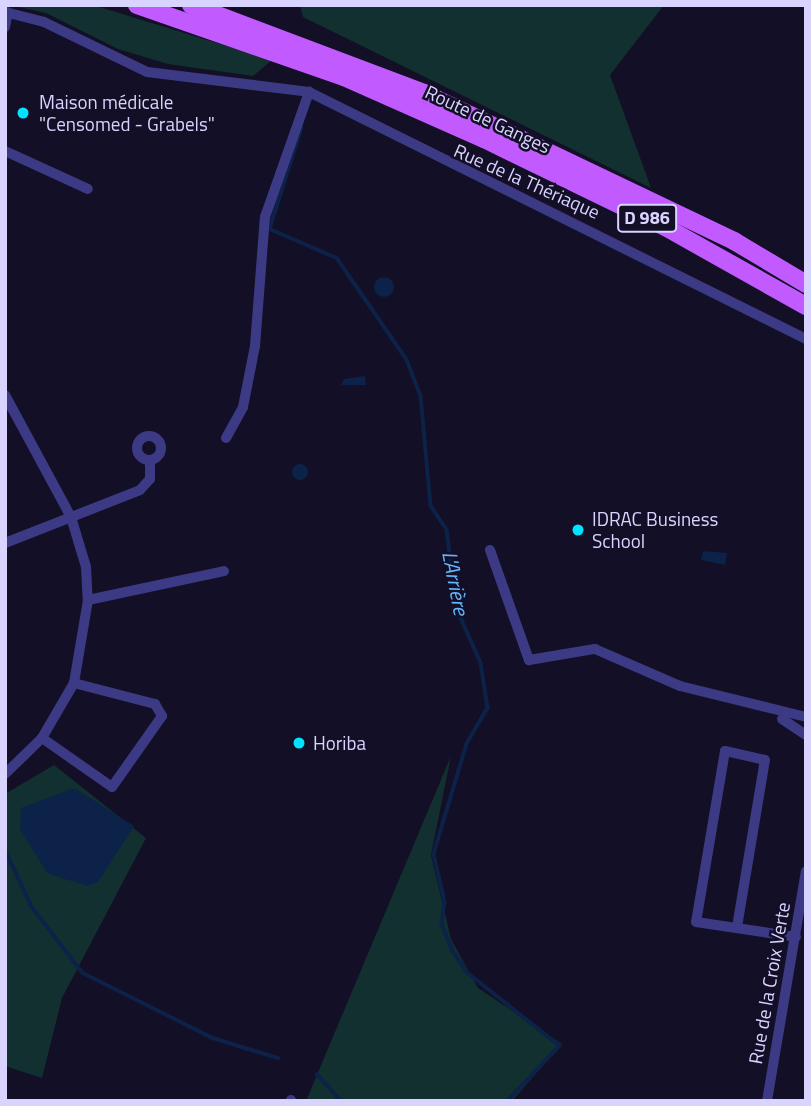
<!DOCTYPE html>
<meta charset="utf-8">
<style>
body{margin:0}
#map{position:relative;width:811px;height:1106px;overflow:hidden;background:#130f26;font-family:"Titillium Web",sans-serif}
div>[style]{position:absolute}
.green>*{inset:0;background:#12302f}
.water>*{inset:0;background:#0c2248}
.round{border-radius:50%}
.stream>*{height:3.5px;margin:-1.75px;padding:0 1.75px;transform-origin:1.75px;border-radius:1.75px;background:#0c2248}
.street>*{height:10px;margin:-5px;padding:0 5px;transform-origin:5px;border-radius:5px;background:#3d3a85}
.street>.ring{margin:-5px;padding:0;box-sizing:content-box;background:none;border:10px solid #3d3a85;border-radius:50%}
.primary>*{height:18px;margin:-9px;padding:0 9px;transform-origin:9px;border-radius:9px;background:#c25bff}
.dots>*{width:19px;height:19px;translate:-50% -50%;box-sizing:border-box;border:4px solid #130f26;border-radius:50%}
span{translate:-50% -50%;white-space:nowrap;text-align:center;line-height:1.15;-webkit-text-stroke:5px #130f26;paint-order:stroke}
.shield-label span{padding:2px 5px;background:#130f26;border:2px solid;border-radius:5px;-webkit-text-stroke-width:0}
.shield-label{font-size:18px;color:#d9d4ff;font-weight:700}
.poi-label{font-size:19px;color:#d9d4ff}
.left{translate:0 -50%;text-align:left}
.street-label{font-size:19px;color:#d9d4ff}
.water-label{font-size:21px;color:#62b6ff;font-style:italic}
.frame{position:absolute;inset:0;border:7px solid #d9d4ff;pointer-events:none}
</style>
<div id="map">
<div class="green">
<div style="clip-path:polygon(9px 5px,93px 5px,272px 60px,253px 76px,168px 64px,118px 49px,46px 13px)"></div>
<div style="clip-path:polygon(300px 5px,664px 5px,610px 75px,651px 188px,303px 17px)"></div>
<div style="clip-path:polygon(451px 756px,431px 855px,451px 939px,478px 988px,562px 1044px,512px 1101px,306px 1101px)"></div>
<div style="clip-path:polygon(54px 765px,146px 838px,62px 998px,42px 1078px,5px 1066px,5px 794px)"></div>
</div>
<div class="water">
<div class="round" style="left:374px;top:277px;width:20px;height:20px"></div>
<div style="clip-path:polygon(365px 376px,366px 385px,341px 385px,344px 379px)"></div>
<div class="round" style="left:292px;top:464px;width:16px;height:16px"></div>
<div style="clip-path:polygon(703px 551px,727px 553px,725px 565px,701px 560px)"></div>
<div style="clip-path:polygon(74px 788px,134px 826px,98px 882px,87px 886px,47px 873px,20px 829px,21px 808px)"></div>
</div>
<div class="stream">
<div style="left:302px;top:128px;width:106px;rotate:107.6deg"></div>
<div style="left:270px;top:229px;width:73px;rotate:23.4deg"></div>
<div style="left:337px;top:258px;width:124px;rotate:55.5deg"></div>
<div style="left:407px;top:360px;width:39px;rotate:69deg"></div>
<div style="left:421px;top:396px;width:110px;rotate:84.8deg"></div>
<div style="left:431px;top:506px;width:29px;rotate:56deg"></div>
<div style="left:447px;top:530px;width:80px;rotate:82.8deg"></div>
<div style="left:457px;top:609px;width:59px;rotate:66deg"></div>
<div style="left:481px;top:663px;width:46px;rotate:81.2deg"></div>
<div style="left:488px;top:708px;width:42px;rotate:120.3deg"></div>
<div style="left:467px;top:744px;width:115px;rotate:106.7deg"></div>
<div style="left:434px;top:854px;width:49px;rotate:77.1deg"></div>
<div style="left:445px;top:902px;width:22px;rotate:98deg"></div>
<div style="left:442px;top:924px;width:29px;rotate:68deg"></div>
<div style="left:453px;top:951px;width:27px;rotate:56deg"></div>
<div style="left:468px;top:973px;width:117px;rotate:38.4deg"></div>
<div style="left:560px;top:1046px;width:76px;rotate:133.4deg"></div>
<div style="left:5px;top:849px;width:64px;rotate:65deg"></div>
<div style="left:32px;top:907px;width:83px;rotate:52.3deg"></div>
<div style="left:83px;top:973px;width:145px;rotate:26.6deg"></div>
<div style="left:213px;top:1038px;width:68px;rotate:17.1deg"></div>
<div style="left:317px;top:1074px;width:36px;rotate:48deg"></div>
</div>
<div class="street">
<div style="left:5px;top:12px;width:40px;rotate:14.4deg"></div>
<div style="left:44px;top:22px;width:114px;rotate:25.9deg"></div>
<div style="left:147px;top:72px;width:163px;rotate:7deg"></div>
<div style="left:309px;top:92px;width:555px;rotate:26.43deg"></div>
<div style="left:5px;top:27px;width:15px;rotate:-79deg"></div>
<div style="left:5px;top:151px;width:91px;rotate:24.6deg"></div>
<div style="left:5px;top:395px;width:139px;rotate:61.6deg"></div>
<div style="left:71px;top:517px;width:52px;rotate:73.3deg"></div>
<div style="left:86px;top:567px;width:33px;rotate:87deg"></div>
<div style="left:88px;top:600px;width:84px;rotate:99.6deg"></div>
<div style="left:74px;top:683px;width:64px;rotate:120.2deg"></div>
<div style="left:42px;top:738px;width:52px;rotate:135.8deg"></div>
<div class="ring" style="left:137px;top:436px;width:14px;height:14px"></div>
<div style="left:226px;top:438px;width:35px;rotate:-61deg"></div>
<div style="left:243px;top:407px;width:62px;rotate:-78.9deg"></div>
<div style="left:255px;top:346px;width:129px;rotate:-85.6deg"></div>
<div style="left:265px;top:217px;width:133px;rotate:-70.6deg"></div>
<div style="left:5px;top:543px;width:145px;rotate:-21.4deg"></div>
<div style="left:140px;top:490px;width:15px;rotate:-48deg"></div>
<div style="left:150px;top:479px;width:19px;rotate:-90deg"></div>
<div style="left:490px;top:550px;width:117px;rotate:70.5deg"></div>
<div style="left:529px;top:660px;width:67px;rotate:-9.5deg"></div>
<div style="left:595px;top:649px;width:93px;rotate:23.5deg"></div>
<div style="left:680px;top:686px;width:130px;rotate:13.8deg"></div>
<div style="left:88px;top:600px;width:139px;rotate:-12deg"></div>
<div style="left:782px;top:719px;width:29px;rotate:34deg"></div>
<div style="left:42px;top:738px;width:85px;rotate:35deg"></div>
<div style="left:112px;top:787px;width:87px;rotate:-54.8deg"></div>
<div style="left:162px;top:716px;width:14px;rotate:-120deg"></div>
<div style="left:155px;top:704px;width:84px;rotate:-165.5deg"></div>
<div style="left:737px;top:927px;width:169px;rotate:-80.5deg"></div>
<div style="left:765px;top:760px;width:41px;rotate:-167.3deg"></div>
<div style="left:725px;top:751px;width:173px;rotate:99.6deg"></div>
<div style="left:696px;top:922px;width:101px;rotate:8.5deg"></div>
<div style="left:291px;top:1101px;width:1px;rotate:-90deg"></div>
<div style="left:767px;top:1101px;width:233px;rotate:-80.4deg"></div>
</div>
<div class="primary">
<div style="left:137px;top:5px;width:219px;rotate:19.2deg"></div>
<div style="left:344px;top:77px;width:153px;rotate:23.9deg"></div>
<div style="left:484px;top:139px;width:203px;rotate:25.9deg"></div>
<div style="left:667px;top:228px;width:159px;rotate:29.3deg"></div>
<div style="left:191px;top:5px;width:249px;rotate:20.7deg"></div>
<div style="left:424px;top:93px;width:344px;rotate:25.5deg"></div>
<div style="left:734px;top:241px;width:84px;rotate:30.8deg"></div>
</div>
<div class="dots">
<div style="left:23px;top:113px;background:#00e5ff"></div>
<div style="left:578px;top:530px;background:#00e5ff"></div>
<div style="left:299px;top:743px;background:#00e5ff"></div>
</div>
<div class="shield-label">
<span style="left:647px;top:218px">D 986</span>
</div>
<div class="poi-label">
<span class="left" style="left:39px;top:113px">Maison médicale<br>"Censomed - Grabels"</span>
<span class="left" style="left:592px;top:530px">IDRAC Business<br>School</span>
<span class="left" style="left:313px;top:743px">Horiba</span>
</div>
<div class="street-label">
<span style="left:488px;top:119px;rotate:25deg">Route de Ganges</span>
<span style="left:527px;top:181px;rotate:24deg">Rue de la Thériaque</span>
<span style="left:769px;top:983px;rotate:-80deg">Rue de la Croix Verte</span>
</div>
<div class="water-label">
<span style="left:456px;top:583px;rotate:79deg">L'Arrière</span>
</div>
<div class="frame"></div>
</div>
